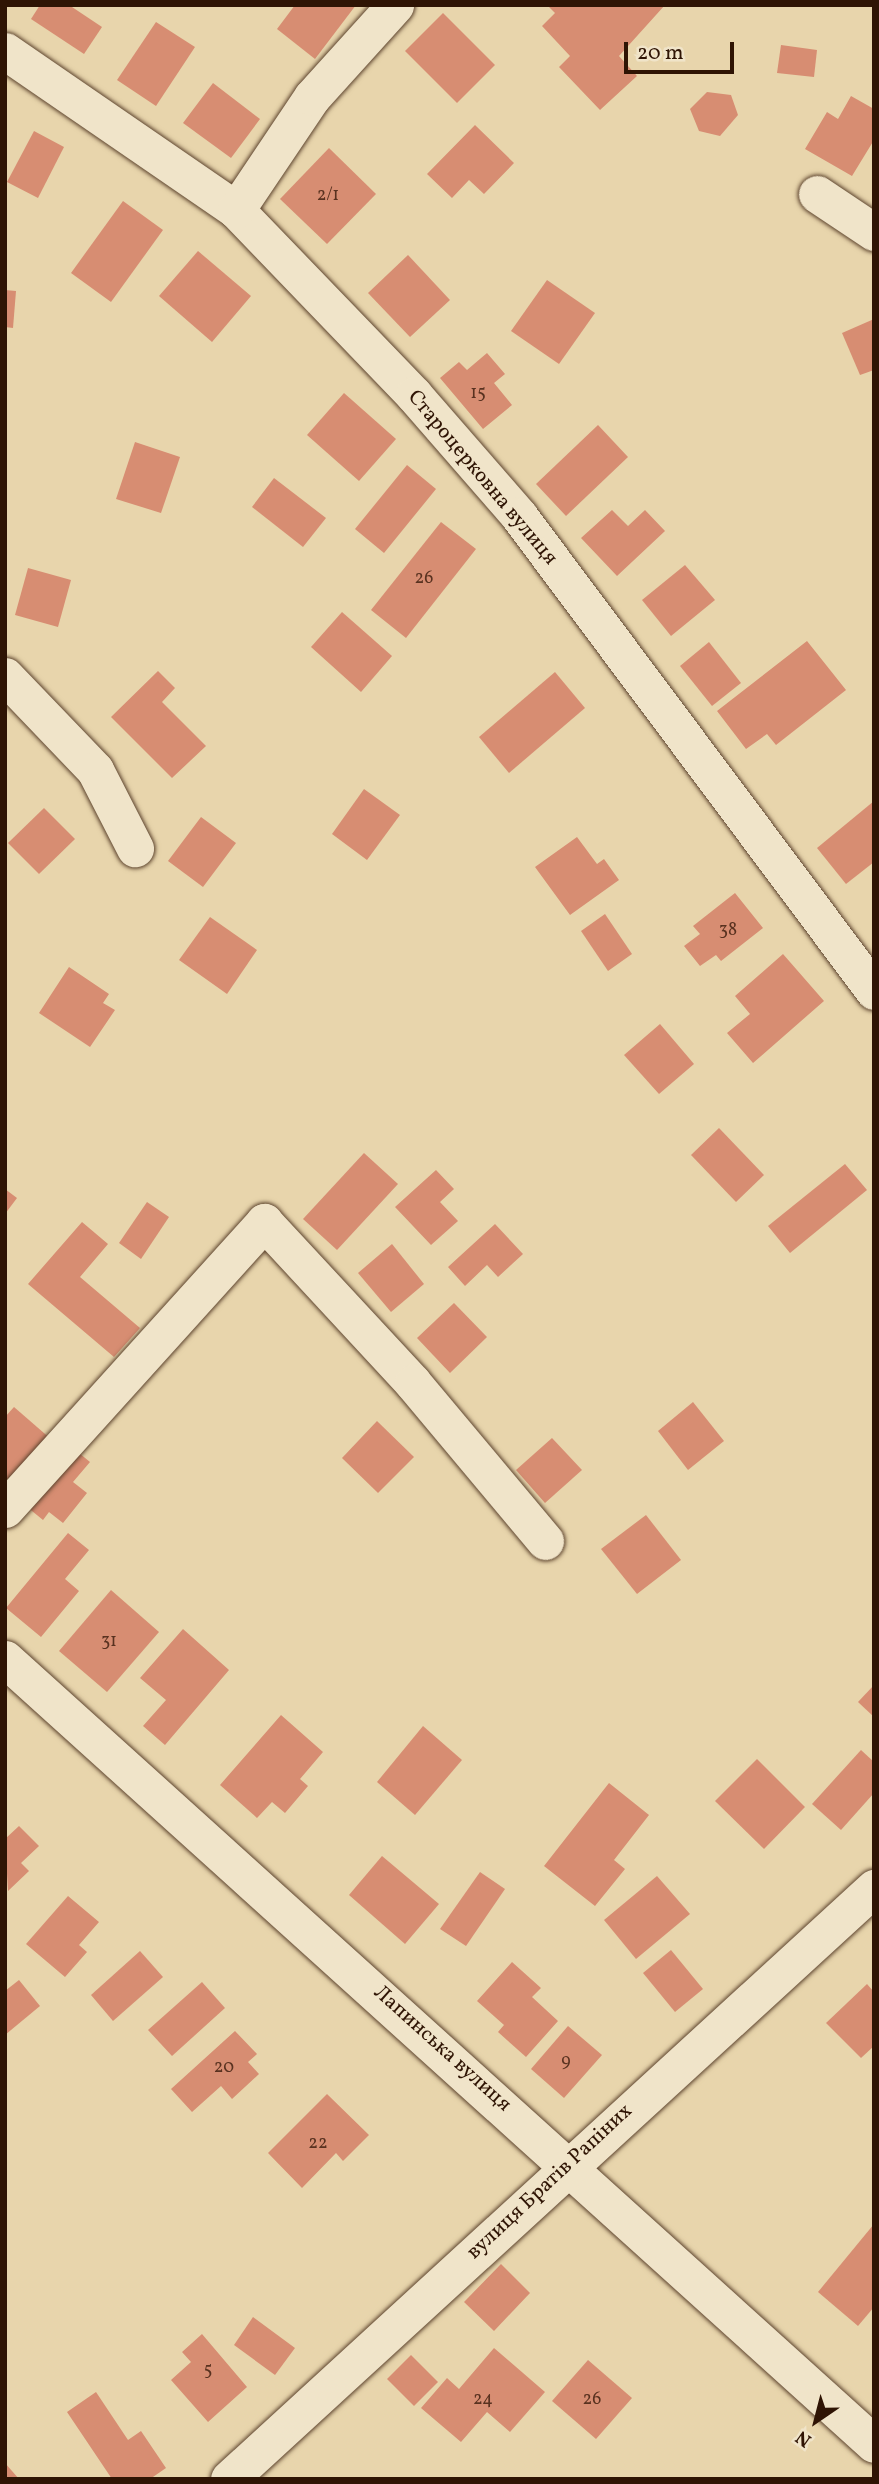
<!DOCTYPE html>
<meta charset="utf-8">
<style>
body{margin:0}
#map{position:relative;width:879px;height:2484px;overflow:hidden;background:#e8d5ac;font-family:Vollkorn,serif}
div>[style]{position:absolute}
.building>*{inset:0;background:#d78d72}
.roads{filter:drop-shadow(0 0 2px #5d442e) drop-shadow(0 0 2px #5d442e)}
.minor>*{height:37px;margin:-18.5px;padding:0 18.5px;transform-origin:18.5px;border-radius:18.5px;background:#f0e4c9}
span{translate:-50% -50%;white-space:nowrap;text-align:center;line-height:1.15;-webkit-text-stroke:6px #f0e4c9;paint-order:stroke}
.number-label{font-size:18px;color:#593220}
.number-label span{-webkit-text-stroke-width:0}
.street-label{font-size:21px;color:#2f1404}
.frame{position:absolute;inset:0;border:7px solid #2f1404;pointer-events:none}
.north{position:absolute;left:781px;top:2386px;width:70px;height:70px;-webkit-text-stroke:5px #f0e4c9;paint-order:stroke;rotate:215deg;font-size:19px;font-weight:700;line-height:28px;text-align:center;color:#2f1404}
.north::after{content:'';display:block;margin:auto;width:24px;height:32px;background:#2f1404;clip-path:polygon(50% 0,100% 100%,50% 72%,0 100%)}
.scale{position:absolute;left:624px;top:42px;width:110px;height:32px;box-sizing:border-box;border:4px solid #2f1404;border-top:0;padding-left:9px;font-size:21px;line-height:24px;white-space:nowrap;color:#2f1404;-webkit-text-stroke:5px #f0e4c9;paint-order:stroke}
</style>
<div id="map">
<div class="building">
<div style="clip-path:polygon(40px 5px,69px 5px,102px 27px,84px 54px,31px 19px)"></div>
<div style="clip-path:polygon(295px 5px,356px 5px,315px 59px,277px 29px)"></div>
<div style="clip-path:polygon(547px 5px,665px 5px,619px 56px,637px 76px,600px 110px,559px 67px,570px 56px,542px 26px,555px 13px)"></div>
<div style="clip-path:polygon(443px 13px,495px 65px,457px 103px,405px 51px)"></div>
<div style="clip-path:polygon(156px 22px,195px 47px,156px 106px,117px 80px)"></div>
<div style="clip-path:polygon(781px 45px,817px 50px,814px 77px,777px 73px)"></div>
<div style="clip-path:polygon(213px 83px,260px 119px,231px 158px,183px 123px)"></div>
<div style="clip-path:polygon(707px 92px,731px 95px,738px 115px,720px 136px,699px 131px,690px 109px)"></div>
<div style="clip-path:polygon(851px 96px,874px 109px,874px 140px,852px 176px,805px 149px,827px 112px,838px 119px)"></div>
<div style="clip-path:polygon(475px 125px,514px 163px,484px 194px,469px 180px,452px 198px,427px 174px)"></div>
<div style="clip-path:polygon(34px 131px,64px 147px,38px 198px,7px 182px)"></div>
<div style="clip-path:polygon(329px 148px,376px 194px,327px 244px,280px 199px)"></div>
<div style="clip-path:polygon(123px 201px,163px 230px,111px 302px,71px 273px)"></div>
<div style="clip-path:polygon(198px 251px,251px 296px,212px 342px,159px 296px)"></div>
<div style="clip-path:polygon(408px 255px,450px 300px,410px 337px,368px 293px)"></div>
<div style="clip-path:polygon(547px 280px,595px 313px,559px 364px,511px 331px)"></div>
<div style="clip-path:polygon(5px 290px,16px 291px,13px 328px,5px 327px)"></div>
<div style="clip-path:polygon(874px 319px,874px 370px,860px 375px,842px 333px)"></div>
<div style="clip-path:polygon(487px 353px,505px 374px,494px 383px,512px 405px,483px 429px,440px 378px,459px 362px,467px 370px)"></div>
<div style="clip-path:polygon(344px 393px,396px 439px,359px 481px,307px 435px)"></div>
<div style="clip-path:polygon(598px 425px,628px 457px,566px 516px,536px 484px)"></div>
<div style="clip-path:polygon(135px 442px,180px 457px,161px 513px,116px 499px)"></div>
<div style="clip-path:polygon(407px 465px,436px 489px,384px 553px,355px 529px)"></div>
<div style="clip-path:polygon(274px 478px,326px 518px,303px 547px,252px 507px)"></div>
<div style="clip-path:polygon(612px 510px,628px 526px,645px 510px,665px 531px,617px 576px,581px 538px)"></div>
<div style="clip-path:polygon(441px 522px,476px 549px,406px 638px,371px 610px)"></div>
<div style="clip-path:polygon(685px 565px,715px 600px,671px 636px,642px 600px)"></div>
<div style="clip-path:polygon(28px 568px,71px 580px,58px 627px,15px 615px)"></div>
<div style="clip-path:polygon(342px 612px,392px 656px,361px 692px,311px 647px)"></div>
<div style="clip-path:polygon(807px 641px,846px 690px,776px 745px,767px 734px,746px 749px,717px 711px)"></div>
<div style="clip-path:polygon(709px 642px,741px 683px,712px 706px,680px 666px)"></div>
<div style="clip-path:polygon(158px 671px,175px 688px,162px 702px,206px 746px,172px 778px,111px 717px)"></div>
<div style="clip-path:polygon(555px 672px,585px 708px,509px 773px,479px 737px)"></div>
<div style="clip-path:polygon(364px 789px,400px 815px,367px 860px,332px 834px)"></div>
<div style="clip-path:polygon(874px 801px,874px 862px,846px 884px,817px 848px)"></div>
<div style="clip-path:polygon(44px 808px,75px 839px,39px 874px,8px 843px)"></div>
<div style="clip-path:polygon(201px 817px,236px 843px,203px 887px,168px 861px)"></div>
<div style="clip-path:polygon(577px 837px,597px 864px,604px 859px,619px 880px,570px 915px,535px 867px)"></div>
<div style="clip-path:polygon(735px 893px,763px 928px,721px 961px,716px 955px,700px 966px,684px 946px,700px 934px,693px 926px)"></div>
<div style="clip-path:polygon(605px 914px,632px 954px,608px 971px,581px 931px)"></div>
<div style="clip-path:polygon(210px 917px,257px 950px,227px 994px,179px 960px)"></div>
<div style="clip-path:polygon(783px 954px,824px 1001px,753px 1063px,727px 1033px,750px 1014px,735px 996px)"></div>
<div style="clip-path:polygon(69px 967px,109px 994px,103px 1003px,115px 1010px,90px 1047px,39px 1013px)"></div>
<div style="clip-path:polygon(660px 1024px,694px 1064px,659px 1094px,624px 1055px)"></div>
<div style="clip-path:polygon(719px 1128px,764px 1175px,736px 1202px,691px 1155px)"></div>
<div style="clip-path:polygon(364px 1153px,398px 1184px,337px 1250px,303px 1219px)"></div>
<div style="clip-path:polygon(845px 1164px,867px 1190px,790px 1253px,768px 1226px)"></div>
<div style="clip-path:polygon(436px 1170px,454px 1189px,440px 1202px,458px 1221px,431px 1245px,395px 1207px)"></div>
<div style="clip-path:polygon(5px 1189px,17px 1198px,5px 1214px)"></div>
<div style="clip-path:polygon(147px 1202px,169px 1217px,141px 1259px,119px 1243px)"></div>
<div style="clip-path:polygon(82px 1222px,108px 1244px,80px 1277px,140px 1328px,114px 1357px,28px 1284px)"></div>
<div style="clip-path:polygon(495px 1224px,523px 1254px,498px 1277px,487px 1265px,465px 1286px,448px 1267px)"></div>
<div style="clip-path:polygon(392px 1244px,424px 1284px,391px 1312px,358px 1273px)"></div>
<div style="clip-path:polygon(454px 1303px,487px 1337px,450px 1373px,417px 1338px)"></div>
<div style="clip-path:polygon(693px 1402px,724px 1441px,688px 1470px,658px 1431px)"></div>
<div style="clip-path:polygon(14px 1407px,52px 1440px,14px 1484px,5px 1477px,5px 1417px)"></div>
<div style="clip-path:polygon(377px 1421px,414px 1457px,378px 1493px,342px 1458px)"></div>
<div style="clip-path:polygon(552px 1438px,582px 1470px,545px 1503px,516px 1470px)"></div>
<div style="clip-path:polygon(68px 1444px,90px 1462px,73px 1482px,87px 1493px,63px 1523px,49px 1512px,43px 1520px,21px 1502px)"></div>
<div style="clip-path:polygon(646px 1515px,681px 1560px,637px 1594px,601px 1549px)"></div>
<div style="clip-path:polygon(68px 1533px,89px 1550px,65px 1579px,79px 1591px,41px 1637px,6px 1608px)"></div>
<div style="clip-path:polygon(111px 1590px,159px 1632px,107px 1692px,59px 1651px)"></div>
<div style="clip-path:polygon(183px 1629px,229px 1670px,165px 1745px,143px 1726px,166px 1700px,140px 1678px)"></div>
<div style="clip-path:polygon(874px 1685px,874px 1717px,858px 1702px)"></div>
<div style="clip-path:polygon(281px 1715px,323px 1752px,300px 1779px,308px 1786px,285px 1813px,272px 1802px,257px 1818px,220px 1785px)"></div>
<div style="clip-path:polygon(423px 1726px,462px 1760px,415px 1815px,377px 1782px)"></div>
<div style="clip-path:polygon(861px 1750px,874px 1762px,874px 1793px,841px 1830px,812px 1804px)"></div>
<div style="clip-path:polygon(757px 1759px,805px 1807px,764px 1849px,715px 1801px)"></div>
<div style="clip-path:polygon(609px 1783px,649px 1815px,614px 1860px,625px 1869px,595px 1906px,544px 1866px)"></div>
<div style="clip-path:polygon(19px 1826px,39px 1846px,21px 1863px,29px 1871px,8px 1891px,5px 1839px)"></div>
<div style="clip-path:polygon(382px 1856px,439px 1904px,405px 1944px,349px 1895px)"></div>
<div style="clip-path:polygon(480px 1872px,505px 1889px,466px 1946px,440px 1929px)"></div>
<div style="clip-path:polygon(657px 1876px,690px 1914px,636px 1959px,604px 1920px)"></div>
<div style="clip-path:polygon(68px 1896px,99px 1922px,79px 1945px,87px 1952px,65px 1977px,26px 1944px)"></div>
<div style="clip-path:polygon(671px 1950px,703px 1989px,675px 2012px,643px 1973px)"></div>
<div style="clip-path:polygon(140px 1951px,163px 1977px,113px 2021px,91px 1995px)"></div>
<div style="clip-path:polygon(512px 1962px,541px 1988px,532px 1997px,558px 2021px,526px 2057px,498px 2032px,504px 2025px,477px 2001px)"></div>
<div style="clip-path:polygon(19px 1980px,40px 2006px,5px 2035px,5px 1991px)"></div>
<div style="clip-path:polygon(202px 1982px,225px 2008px,172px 2056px,148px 2030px)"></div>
<div style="clip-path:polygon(867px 1984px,874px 1992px,874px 2046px,861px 2058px,826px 2023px)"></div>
<div style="clip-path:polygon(568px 2026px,602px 2055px,564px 2098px,531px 2069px)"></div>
<div style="clip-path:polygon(235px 2031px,257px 2054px,248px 2062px,259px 2074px,232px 2099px,221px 2086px,192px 2112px,171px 2089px)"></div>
<div style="clip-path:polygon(327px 2094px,369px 2135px,343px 2161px,336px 2153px,302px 2188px,268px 2153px)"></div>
<div style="clip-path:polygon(874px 2224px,874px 2307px,858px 2326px,818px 2292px)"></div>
<div style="clip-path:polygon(501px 2264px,530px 2293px,494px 2331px,464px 2302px)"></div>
<div style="clip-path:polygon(253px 2317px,295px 2348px,275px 2375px,234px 2345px)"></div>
<div style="clip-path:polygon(202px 2334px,247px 2387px,208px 2422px,171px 2380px,191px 2362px,182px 2352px)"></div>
<div style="clip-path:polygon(494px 2348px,545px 2392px,510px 2432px,487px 2412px,461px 2442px,421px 2408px,447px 2378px,459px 2389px)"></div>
<div style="clip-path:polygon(411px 2355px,438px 2382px,414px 2406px,387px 2379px)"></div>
<div style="clip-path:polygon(588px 2360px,632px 2398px,596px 2439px,552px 2401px)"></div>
<div style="clip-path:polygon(96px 2392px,128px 2440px,141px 2431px,166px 2468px,150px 2479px,112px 2479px,67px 2412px)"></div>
<div style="clip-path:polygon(5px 2463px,19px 2479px,5px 2479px)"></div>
</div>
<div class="roads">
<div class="minor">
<div style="left:5px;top:51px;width:280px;rotate:34.5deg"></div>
<div style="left:236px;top:210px;width:257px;rotate:46.1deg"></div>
<div style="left:414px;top:395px;width:160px;rotate:49deg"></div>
<div style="left:519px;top:516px;width:593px;rotate:53.23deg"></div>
<div style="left:817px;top:194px;width:69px;rotate:33.7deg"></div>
<div style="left:236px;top:210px;width:136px;rotate:-56.1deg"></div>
<div style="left:312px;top:97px;width:124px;rotate:-47.9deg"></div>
<div style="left:5px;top:676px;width:130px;rotate:46.2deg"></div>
<div style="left:95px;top:770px;width:88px;rotate:62.9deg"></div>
<div style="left:5px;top:1509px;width:387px;rotate:-47.9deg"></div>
<div style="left:264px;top:1222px;width:219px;rotate:47.2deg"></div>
<div style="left:413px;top:1383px;width:206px;rotate:50.1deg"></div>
<div style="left:5px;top:1659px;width:1171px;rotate:42.09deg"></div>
<div style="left:229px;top:2479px;width:875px;rotate:-42.5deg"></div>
</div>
</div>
<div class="number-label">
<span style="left:328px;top:196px">2/1</span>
<span style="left:478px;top:394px">15</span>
<span style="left:424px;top:579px">26</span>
<span style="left:728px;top:931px">38</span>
<span style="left:109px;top:1642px">31</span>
<span style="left:566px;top:2062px">9</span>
<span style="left:224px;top:2068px">20</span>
<span style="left:318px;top:2144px">22</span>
<span style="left:208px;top:2371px">5</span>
<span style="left:483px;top:2400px">24</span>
<span style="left:592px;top:2400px">26</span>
</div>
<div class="street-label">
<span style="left:482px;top:478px;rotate:50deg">Староцерковна вулиця</span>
<span style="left:442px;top:2049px;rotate:42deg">Лапинська вулиця</span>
<span style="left:550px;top:2182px;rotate:-43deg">вулиця Братів Рапіних</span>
</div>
<div class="frame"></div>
<div class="north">N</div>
<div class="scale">20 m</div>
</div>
